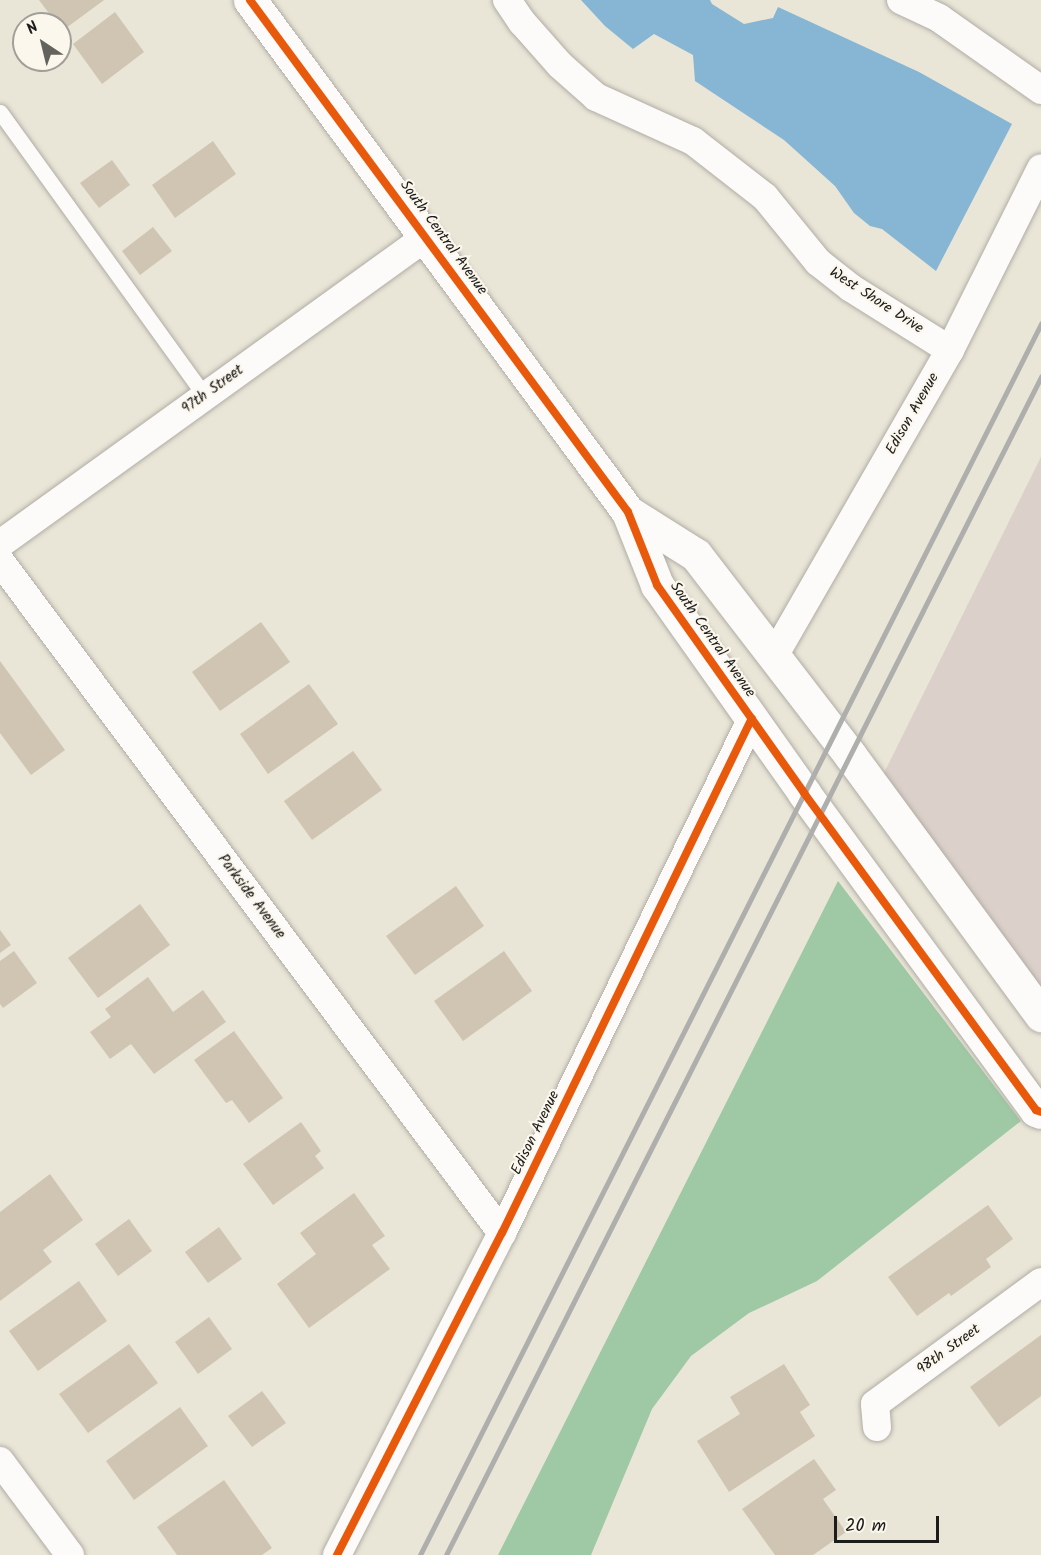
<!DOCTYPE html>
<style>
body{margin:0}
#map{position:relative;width:1041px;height:1555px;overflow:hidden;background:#e9e5d7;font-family:Kalam,sans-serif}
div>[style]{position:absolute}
.industrial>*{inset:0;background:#dcd0ca}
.forest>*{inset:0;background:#9fc8a4}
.water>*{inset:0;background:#86b6d4}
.building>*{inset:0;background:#d0c5b3}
.roads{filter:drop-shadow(0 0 2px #b0ada4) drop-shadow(0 0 2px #b0ada4)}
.service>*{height:15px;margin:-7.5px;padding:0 7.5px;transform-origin:7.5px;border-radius:7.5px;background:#fcfbf9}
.minor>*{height:28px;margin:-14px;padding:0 14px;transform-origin:14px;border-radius:14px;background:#fcfbf9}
.tertiary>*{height:33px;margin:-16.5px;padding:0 16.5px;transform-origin:16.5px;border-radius:16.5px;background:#fcfbf9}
.rail>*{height:4.5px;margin:-2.25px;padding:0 2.25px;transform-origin:2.25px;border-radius:2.25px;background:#aeaeac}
.cycleway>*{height:8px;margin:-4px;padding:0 4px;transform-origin:4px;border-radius:4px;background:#e8590c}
span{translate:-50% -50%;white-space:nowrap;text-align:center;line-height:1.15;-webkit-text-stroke:4.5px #fbf7ec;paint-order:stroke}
.street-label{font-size:15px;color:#1c1c1c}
.north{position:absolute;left:12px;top:12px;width:60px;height:60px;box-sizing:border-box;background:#fbf7ec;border:2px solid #a29f99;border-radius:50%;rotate:325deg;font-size:16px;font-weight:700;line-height:24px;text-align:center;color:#1c1c1c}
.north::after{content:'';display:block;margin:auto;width:21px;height:27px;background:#64625d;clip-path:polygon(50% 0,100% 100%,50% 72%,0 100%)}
.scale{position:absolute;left:834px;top:1516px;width:105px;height:27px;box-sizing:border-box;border:3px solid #1c1c1c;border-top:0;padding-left:8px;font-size:18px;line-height:21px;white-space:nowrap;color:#1c1c1c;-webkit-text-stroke:4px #fbf7ec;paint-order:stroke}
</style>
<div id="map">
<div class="industrial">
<div style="clip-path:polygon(1041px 457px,1041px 986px,884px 773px)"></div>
</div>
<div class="forest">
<div style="clip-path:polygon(838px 881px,1021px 1121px,817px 1281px,749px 1313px,691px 1356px,652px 1409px,591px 1555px,498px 1555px)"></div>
</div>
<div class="water">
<div style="clip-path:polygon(581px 0,710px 0,712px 4px,744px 24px,773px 18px,778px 7px,919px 72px,1012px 124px,936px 271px,882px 229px,870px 226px,854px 213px,835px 186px,784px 140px,695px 81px,693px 55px,654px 34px,633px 49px,605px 26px)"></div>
</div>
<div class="building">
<div style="clip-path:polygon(39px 0,104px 0,62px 31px,60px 24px,57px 24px)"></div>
<div style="clip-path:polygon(115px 12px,144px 52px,102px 84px,73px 44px)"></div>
<div style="clip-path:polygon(213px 141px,236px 174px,175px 218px,152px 185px)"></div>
<div style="clip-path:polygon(112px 160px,130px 185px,99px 208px,80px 183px)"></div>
<div style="clip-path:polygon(153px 227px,172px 251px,140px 275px,122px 251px)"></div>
<div style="clip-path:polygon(261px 622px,290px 662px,220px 711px,192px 672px)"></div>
<div style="clip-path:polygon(0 661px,65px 750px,31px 775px,0 733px)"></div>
<div style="clip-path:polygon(309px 684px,338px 724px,268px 774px,240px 734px)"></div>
<div style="clip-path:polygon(353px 751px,382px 790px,312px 840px,284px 801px)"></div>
<div style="clip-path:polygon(456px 886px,484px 926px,415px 975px,386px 936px)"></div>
<div style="clip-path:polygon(140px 904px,170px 945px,98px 998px,68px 958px)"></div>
<div style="clip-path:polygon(0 930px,11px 945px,0 953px)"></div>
<div style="clip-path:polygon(14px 951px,37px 983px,3px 1008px,0 1004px,0 961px)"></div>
<div style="clip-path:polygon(504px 951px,532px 991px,463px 1041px,434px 1001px)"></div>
<div style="clip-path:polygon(148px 977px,173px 1012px,203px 990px,226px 1022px,154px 1074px,131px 1044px,110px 1059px,90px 1032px,111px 1017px,105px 1009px)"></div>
<div style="clip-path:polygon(234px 1031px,283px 1098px,249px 1123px,232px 1100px,226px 1103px,194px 1060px)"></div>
<div style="clip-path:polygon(301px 1122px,321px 1151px,315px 1156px,324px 1168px,273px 1205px,243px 1164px)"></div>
<div style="clip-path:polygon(50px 1174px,83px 1220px,43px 1250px,52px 1262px,0 1301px,0 1212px)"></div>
<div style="clip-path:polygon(354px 1193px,385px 1236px,372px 1245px,390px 1269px,309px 1328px,277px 1284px,316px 1254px,300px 1233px)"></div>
<div style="clip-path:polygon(988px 1205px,1013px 1239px,986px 1259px,991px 1267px,951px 1296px,949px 1293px,917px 1316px,888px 1277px)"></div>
<div style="clip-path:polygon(129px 1219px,152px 1251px,118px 1276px,95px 1244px)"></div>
<div style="clip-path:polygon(219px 1227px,242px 1259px,208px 1283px,185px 1252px)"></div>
<div style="clip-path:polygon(79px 1281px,107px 1321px,38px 1371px,9px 1331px)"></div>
<div style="clip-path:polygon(209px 1317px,232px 1349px,198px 1374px,175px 1342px)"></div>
<div style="clip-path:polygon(1041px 1335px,1041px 1396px,999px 1427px,970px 1387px)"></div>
<div style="clip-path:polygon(129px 1344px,158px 1383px,88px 1433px,59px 1394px)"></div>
<div style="clip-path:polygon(784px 1364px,810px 1405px,800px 1412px,815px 1436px,729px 1492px,697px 1441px,740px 1414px,730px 1397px)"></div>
<div style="clip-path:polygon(262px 1391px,286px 1423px,252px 1447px,228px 1416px)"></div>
<div style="clip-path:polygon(180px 1407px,208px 1446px,134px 1500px,106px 1461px)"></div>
<div style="clip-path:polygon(814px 1459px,836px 1490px,823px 1499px,846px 1532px,813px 1555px,775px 1555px,742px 1509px)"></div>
<div style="clip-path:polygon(224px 1480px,272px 1548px,262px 1555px,177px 1555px,157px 1527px)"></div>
</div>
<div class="roads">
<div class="service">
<div style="left:0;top:112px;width:350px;rotate:54.2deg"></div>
</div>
<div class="minor">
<div style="left:507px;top:0;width:27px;rotate:56deg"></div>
<div style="left:522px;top:22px;width:57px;rotate:48.5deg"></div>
<div style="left:560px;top:65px;width:48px;rotate:41.6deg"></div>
<div style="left:596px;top:97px;width:107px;rotate:24.4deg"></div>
<div style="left:693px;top:141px;width:91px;rotate:37.9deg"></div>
<div style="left:765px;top:197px;width:84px;rotate:50.8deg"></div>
<div style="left:818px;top:262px;width:42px;rotate:38.2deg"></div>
<div style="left:851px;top:288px;width:117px;rotate:32.1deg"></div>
<div style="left:901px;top:0;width:42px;rotate:25.3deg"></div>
<div style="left:939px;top:18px;width:125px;rotate:35.2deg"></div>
<div style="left:0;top:544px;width:525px;rotate:-35.78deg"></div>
<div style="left:0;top:561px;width:839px;rotate:53.24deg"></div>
<div style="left:774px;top:656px;width:353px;rotate:-60.1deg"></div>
<div style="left:950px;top:350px;width:203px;rotate:-63.4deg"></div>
<div style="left:877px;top:1427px;width:23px;rotate:-95deg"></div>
<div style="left:875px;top:1404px;width:206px;rotate:-36.3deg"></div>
<div style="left:0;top:1461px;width:117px;rotate:53.3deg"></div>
<div style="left:337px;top:1555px;width:362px;rotate:-62.9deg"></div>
<div style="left:502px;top:1233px;width:572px;rotate:-64.11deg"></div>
</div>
<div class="tertiary">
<div style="left:250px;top:0;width:636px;rotate:53.56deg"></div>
<div style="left:628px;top:512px;width:79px;rotate:68.3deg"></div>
<div style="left:657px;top:585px;width:255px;rotate:54.7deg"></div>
<div style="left:804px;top:793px;width:393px;rotate:53.8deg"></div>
<div style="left:1036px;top:1110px;width:5px;rotate:22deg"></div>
<div style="left:628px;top:512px;width:80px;rotate:32.3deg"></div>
<div style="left:696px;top:555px;width:252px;rotate:52.4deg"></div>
<div style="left:850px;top:755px;width:323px;rotate:53.7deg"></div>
</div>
</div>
<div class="rail">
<div style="left:420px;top:1555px;width:1379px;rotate:-63.23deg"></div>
<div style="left:446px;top:1555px;width:1320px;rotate:-63.2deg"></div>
</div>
<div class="cycleway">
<div style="left:250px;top:0;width:636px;rotate:53.56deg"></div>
<div style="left:628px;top:512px;width:79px;rotate:68.3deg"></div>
<div style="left:657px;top:585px;width:255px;rotate:54.7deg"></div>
<div style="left:804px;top:793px;width:393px;rotate:53.8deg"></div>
<div style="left:1036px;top:1110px;width:5px;rotate:22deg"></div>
<div style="left:337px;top:1555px;width:362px;rotate:-62.9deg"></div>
<div style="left:502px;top:1233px;width:572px;rotate:-64.11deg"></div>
</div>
<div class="street-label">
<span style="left:443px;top:238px;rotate:54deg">South Central Avenue</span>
<span style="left:876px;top:301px;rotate:33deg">West Shore Drive</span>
<span style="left:213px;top:390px;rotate:-36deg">97th Street</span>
<span style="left:913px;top:414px;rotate:-60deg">Edison Avenue</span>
<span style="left:712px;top:640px;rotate:55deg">South Central Avenue</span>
<span style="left:251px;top:897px;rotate:53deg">Parkside Avenue</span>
<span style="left:536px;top:1133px;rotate:-64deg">Edison Avenue</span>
<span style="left:949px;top:1350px;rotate:-36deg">98th Street</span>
</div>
<div class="north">N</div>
<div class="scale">20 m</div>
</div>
